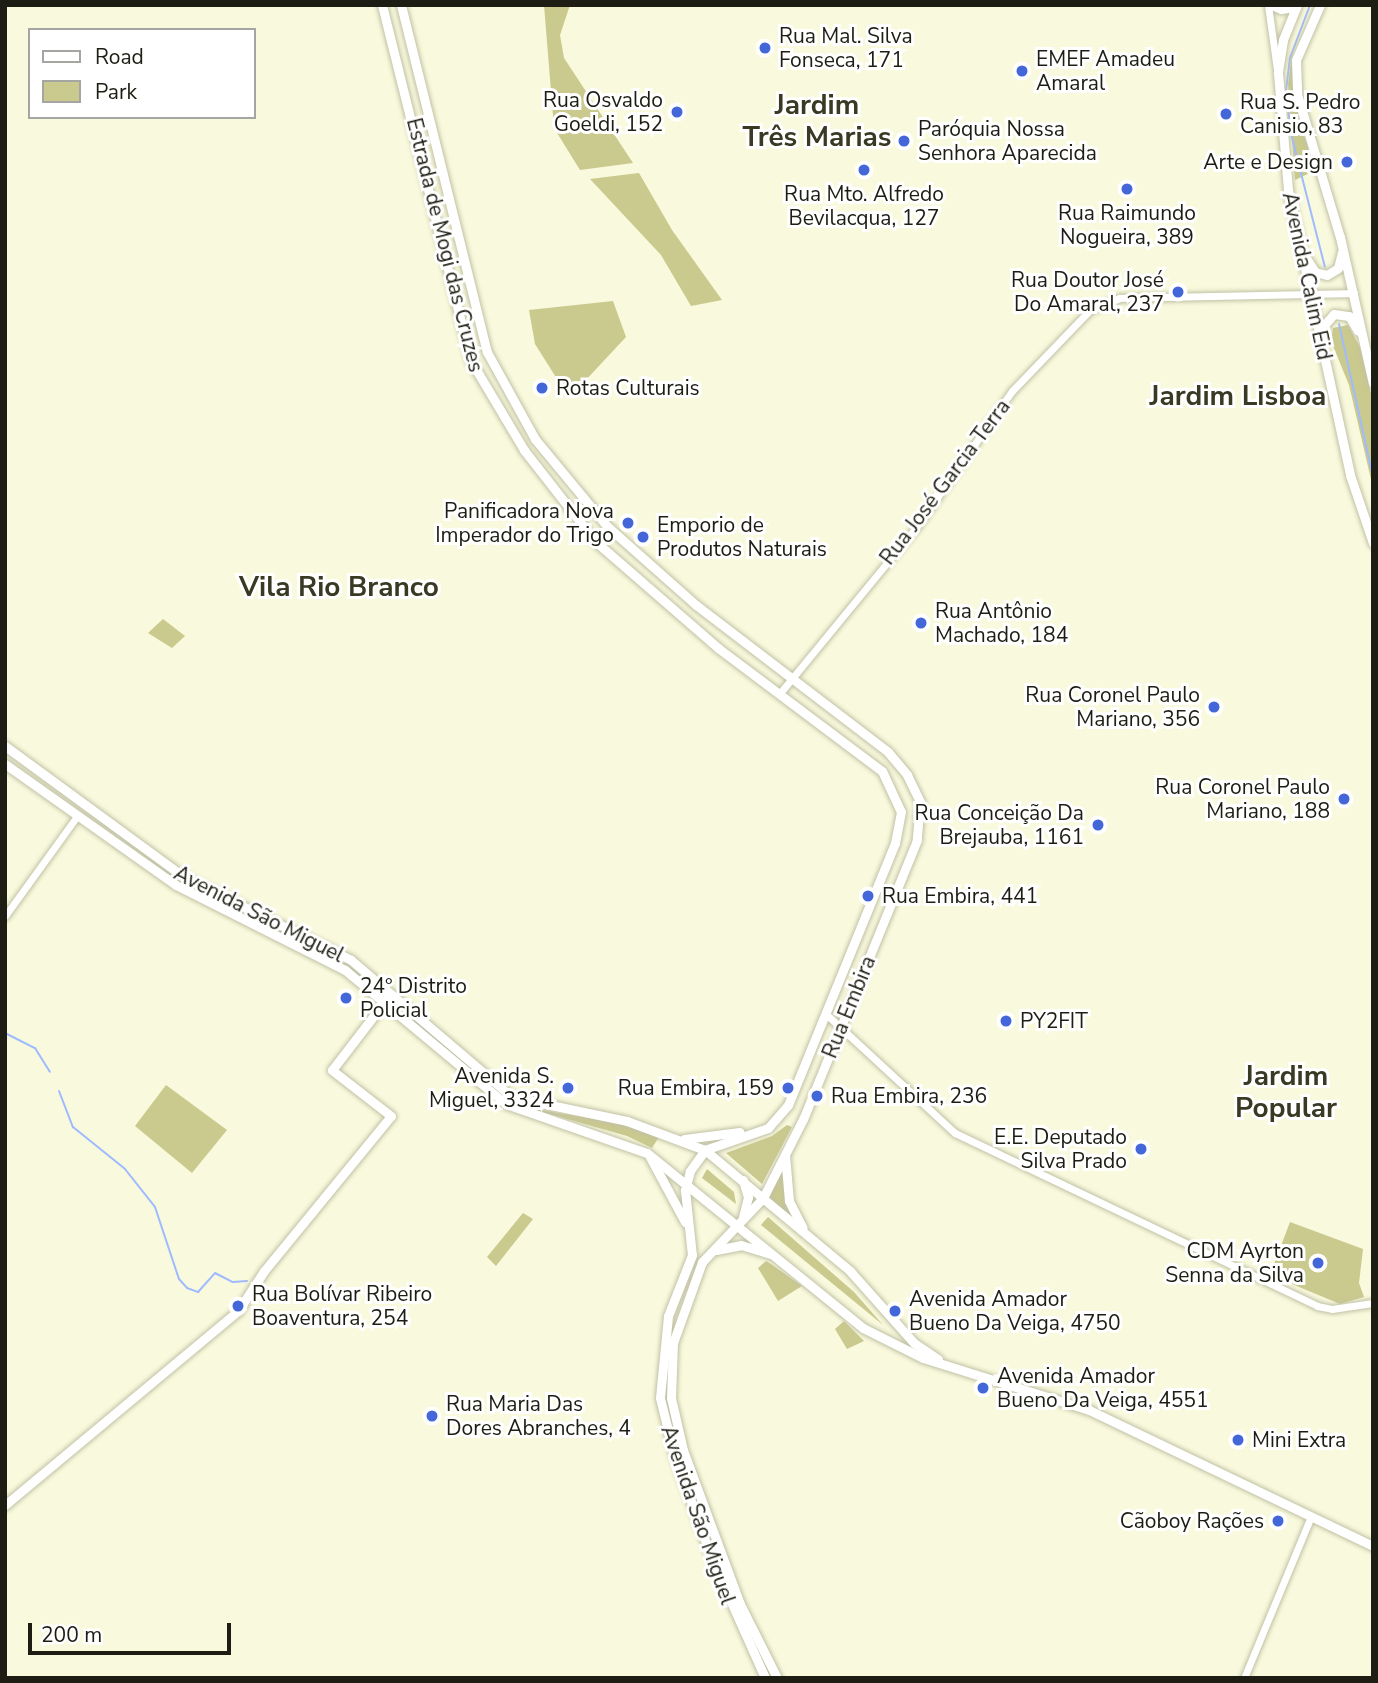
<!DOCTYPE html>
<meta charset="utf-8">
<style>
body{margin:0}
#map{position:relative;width:1378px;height:1683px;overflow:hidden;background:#f9f9dd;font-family:"Nunito Sans",sans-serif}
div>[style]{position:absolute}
.green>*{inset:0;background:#cac98e}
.stream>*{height:2px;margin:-1px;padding:0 1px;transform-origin:1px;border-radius:1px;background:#9fbbff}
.roads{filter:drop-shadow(0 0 2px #c1c1a6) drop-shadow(0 0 2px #c1c1a6)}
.minor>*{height:7px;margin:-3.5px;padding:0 3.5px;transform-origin:3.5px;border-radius:3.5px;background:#fff}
.major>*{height:9px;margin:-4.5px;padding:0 4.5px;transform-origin:4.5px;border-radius:4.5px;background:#fff}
.dots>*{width:19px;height:19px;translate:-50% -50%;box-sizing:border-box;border:4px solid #fff;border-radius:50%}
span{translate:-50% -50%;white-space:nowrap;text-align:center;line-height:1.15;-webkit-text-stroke:6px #fff;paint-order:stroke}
.poi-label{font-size:21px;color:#1d1d13}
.left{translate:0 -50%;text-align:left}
.right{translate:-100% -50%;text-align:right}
.street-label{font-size:21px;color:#1d1d13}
.district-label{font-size:28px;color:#3a3a24;font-weight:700}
.frame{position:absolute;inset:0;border:7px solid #1d1d13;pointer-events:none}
.legend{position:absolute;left:28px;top:28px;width:228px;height:91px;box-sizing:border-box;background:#fff;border:2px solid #a5a5a1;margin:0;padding:9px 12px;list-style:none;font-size:21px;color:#1d1d13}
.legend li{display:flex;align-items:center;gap:14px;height:35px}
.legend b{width:35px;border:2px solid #a5a5a1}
.scale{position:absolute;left:28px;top:1623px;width:203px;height:32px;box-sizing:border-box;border:4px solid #1d1d13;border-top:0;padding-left:9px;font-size:21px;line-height:24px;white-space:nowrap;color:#1d1d13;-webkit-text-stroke:5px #fff;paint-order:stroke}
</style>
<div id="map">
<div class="green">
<div style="clip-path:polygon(544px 5px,570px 5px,560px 35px,564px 58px,633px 163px,580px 170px,554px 128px)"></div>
<div style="clip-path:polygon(1292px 55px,1299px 121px,1312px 159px,1312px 172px,1295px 180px,1288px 84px)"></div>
<div style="clip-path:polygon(639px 173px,672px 230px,722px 300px,691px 306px,661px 255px,590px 179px)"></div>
<div style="clip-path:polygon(613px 301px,626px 337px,569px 398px,535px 344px,529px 310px)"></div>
<div style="clip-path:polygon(1348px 325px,1360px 347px,1373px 402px,1373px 488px,1349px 385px,1331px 341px,1333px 328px)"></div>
<div style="clip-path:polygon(163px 619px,185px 636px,172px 648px,148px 633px)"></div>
<div style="clip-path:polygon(166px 1085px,227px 1130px,192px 1173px,135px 1126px)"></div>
<div style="clip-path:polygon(532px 1109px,615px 1122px,659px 1137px,652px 1148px,627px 1136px)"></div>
<div style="clip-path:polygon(787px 1125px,792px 1127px,762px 1184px,726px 1153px,772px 1136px)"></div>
<div style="clip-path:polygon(788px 1155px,795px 1214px,810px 1233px,767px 1196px)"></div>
<div style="clip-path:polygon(707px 1169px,734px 1192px,736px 1204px,702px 1178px)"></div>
<div style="clip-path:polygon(523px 1213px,533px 1219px,496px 1266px,487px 1257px)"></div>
<div style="clip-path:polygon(768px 1217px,854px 1292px,883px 1325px,761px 1225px)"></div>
<div style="clip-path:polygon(1290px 1222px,1363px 1249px,1359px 1283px,1364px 1297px,1340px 1304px,1270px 1275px)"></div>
<div style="clip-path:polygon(766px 1261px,771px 1264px,802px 1286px,778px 1301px,758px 1268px)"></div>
<div style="clip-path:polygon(844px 1321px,864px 1341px,847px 1349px,835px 1329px)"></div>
</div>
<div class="stream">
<div style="left:1310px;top:5px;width:57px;rotate:110.7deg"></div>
<div style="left:1290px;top:58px;width:32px;rotate:97deg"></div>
<div style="left:1286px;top:90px;width:44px;rotate:83.5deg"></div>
<div style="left:1291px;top:134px;width:137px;rotate:75.7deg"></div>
<div style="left:1339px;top:324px;width:157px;rotate:77.5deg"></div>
<div style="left:5px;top:1033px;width:34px;rotate:27deg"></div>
<div style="left:35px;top:1048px;width:28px;rotate:58deg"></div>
<div style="left:59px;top:1091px;width:39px;rotate:69deg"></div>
<div style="left:73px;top:1127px;width:67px;rotate:38.9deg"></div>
<div style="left:125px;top:1169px;width:48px;rotate:51.7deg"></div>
<div style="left:155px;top:1207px;width:76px;rotate:71.6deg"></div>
<div style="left:179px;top:1279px;width:12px;rotate:48deg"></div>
<div style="left:187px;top:1288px;width:12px;rotate:20deg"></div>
<div style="left:198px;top:1292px;width:25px;rotate:-48deg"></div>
<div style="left:215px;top:1273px;width:20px;rotate:27deg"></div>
<div style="left:233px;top:1282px;width:14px;rotate:-4deg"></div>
</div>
<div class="roads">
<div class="minor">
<div style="left:1268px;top:5px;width:66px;rotate:82.1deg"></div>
<div style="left:1269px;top:5px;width:13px;rotate:23deg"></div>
<div style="left:1281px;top:10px;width:15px;rotate:-8deg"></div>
<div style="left:780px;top:693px;width:216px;rotate:-50.6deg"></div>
<div style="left:917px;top:526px;width:165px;rotate:-54.9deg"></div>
<div style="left:1012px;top:391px;width:112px;rotate:-46.1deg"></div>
<div style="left:1090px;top:310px;width:31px;rotate:-22deg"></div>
<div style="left:1119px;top:298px;width:235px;rotate:-1.2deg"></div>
<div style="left:5px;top:916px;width:123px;rotate:-54.2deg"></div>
<div style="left:827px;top:1015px;width:174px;rotate:42.7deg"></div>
<div style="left:955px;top:1133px;width:401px;rotate:25.5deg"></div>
<div style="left:1317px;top:1306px;width:15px;rotate:11deg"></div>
<div style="left:1332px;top:1309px;width:41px;rotate:-8.3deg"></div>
<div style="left:1244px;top:1678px;width:175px;rotate:-67.5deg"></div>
</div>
<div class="major">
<div style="left:382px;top:5px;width:367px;rotate:76deg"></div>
<div style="left:471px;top:361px;width:104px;rotate:59.2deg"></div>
<div style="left:524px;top:450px;width:115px;rotate:52deg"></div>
<div style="left:595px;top:541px;width:163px;rotate:41deg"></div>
<div style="left:718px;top:648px;width:205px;rotate:36.9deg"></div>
<div style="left:882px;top:771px;width:45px;rotate:65.1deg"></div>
<div style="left:901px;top:812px;width:32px;rotate:101deg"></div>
<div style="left:895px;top:843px;width:283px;rotate:112.2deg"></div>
<div style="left:788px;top:1105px;width:30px;rotate:131deg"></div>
<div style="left:768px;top:1128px;width:67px;rotate:160.8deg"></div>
<div style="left:705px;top:1150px;width:26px;rotate:126deg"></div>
<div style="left:690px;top:1171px;width:20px;rotate:105deg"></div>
<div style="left:685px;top:1190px;width:65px;rotate:83.9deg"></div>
<div style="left:692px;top:1255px;width:66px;rotate:111.5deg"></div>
<div style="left:668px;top:1316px;width:82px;rotate:95.6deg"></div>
<div style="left:660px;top:1398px;width:58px;rotate:76deg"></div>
<div style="left:674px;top:1454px;width:109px;rotate:70.2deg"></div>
<div style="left:711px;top:1557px;width:133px;rotate:65.9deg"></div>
<div style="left:401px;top:5px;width:357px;rotate:76.1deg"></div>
<div style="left:487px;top:352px;width:99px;rotate:61.1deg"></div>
<div style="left:535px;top:439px;width:113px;rotate:50.4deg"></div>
<div style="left:607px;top:526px;width:119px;rotate:41.6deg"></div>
<div style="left:696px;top:605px;width:242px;rotate:37.4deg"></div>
<div style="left:888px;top:752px;width:30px;rotate:50deg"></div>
<div style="left:907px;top:775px;width:30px;rotate:64deg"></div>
<div style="left:920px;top:802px;width:38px;rotate:95deg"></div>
<div style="left:917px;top:840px;width:301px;rotate:112.2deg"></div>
<div style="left:803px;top:1119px;width:89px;rotate:116.9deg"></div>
<div style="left:763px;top:1198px;width:88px;rotate:133.6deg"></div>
<div style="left:702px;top:1262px;width:86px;rotate:109.7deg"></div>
<div style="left:673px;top:1343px;width:55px;rotate:92.1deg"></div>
<div style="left:671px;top:1398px;width:53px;rotate:77deg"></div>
<div style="left:683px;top:1450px;width:164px;rotate:69.7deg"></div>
<div style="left:740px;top:1604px;width:83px;rotate:63.4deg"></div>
<div style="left:1297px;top:5px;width:38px;rotate:112deg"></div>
<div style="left:1283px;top:40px;width:33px;rotate:99deg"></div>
<div style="left:1278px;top:73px;width:117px;rotate:85.1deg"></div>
<div style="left:1288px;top:190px;width:292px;rotate:77.7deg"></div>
<div style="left:1350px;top:475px;width:72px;rotate:71.3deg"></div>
<div style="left:1320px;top:5px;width:60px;rotate:113.6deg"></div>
<div style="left:1296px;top:60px;width:34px;rotate:88deg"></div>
<div style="left:1297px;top:94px;width:149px;rotate:73.3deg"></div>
<div style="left:1340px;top:237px;width:150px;rotate:77.3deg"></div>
<div style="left:1306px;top:258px;width:17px;rotate:57deg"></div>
<div style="left:1315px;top:272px;width:12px;rotate:14deg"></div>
<div style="left:1327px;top:275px;width:13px;rotate:-32deg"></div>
<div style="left:1338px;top:268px;width:16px;rotate:-76deg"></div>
<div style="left:1323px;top:340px;width:16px;rotate:-83deg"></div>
<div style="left:1325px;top:324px;width:13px;rotate:-48deg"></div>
<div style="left:1334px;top:314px;width:15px;rotate:8deg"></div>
<div style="left:1349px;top:316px;width:17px;rotate:59deg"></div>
<div style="left:5px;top:746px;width:222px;rotate:36.2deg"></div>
<div style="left:184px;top:877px;width:186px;rotate:26.4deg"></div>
<div style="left:351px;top:960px;width:211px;rotate:40.4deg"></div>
<div style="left:512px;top:1097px;width:117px;rotate:11.8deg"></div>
<div style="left:627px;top:1121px;width:83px;rotate:20.4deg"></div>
<div style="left:705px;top:1150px;width:189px;rotate:39.8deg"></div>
<div style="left:850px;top:1271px;width:96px;rotate:48.4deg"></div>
<div style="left:914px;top:1343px;width:29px;rotate:34deg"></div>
<div style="left:5px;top:764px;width:209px;rotate:35.3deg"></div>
<div style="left:176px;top:885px;width:189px;rotate:26.7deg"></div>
<div style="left:345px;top:970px;width:209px;rotate:39.8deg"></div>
<div style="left:506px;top:1104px;width:149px;rotate:19.2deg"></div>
<div style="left:647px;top:1153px;width:278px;rotate:39deg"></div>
<div style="left:863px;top:1328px;width:67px;rotate:26.6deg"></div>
<div style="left:923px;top:1358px;width:174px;rotate:17.4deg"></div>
<div style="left:1089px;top:1410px;width:315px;rotate:25.6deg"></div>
<div style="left:684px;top:1139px;width:56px;rotate:-7.1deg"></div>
<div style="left:785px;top:1155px;width:46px;rotate:85deg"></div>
<div style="left:789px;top:1201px;width:30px;rotate:63deg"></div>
<div style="left:650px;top:1157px;width:74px;rotate:61.7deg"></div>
<div style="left:743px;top:1180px;width:18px;rotate:74deg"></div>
<div style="left:748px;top:1197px;width:21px;rotate:104deg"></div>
<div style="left:716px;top:1250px;width:25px;rotate:-11deg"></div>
<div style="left:741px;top:1245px;width:30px;rotate:17deg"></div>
<div style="left:5px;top:1505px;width:303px;rotate:-39.8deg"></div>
<div style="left:238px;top:1311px;width:48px;rotate:-57deg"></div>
<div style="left:264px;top:1271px;width:200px;rotate:-50.7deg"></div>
<div style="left:391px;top:1116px;width:75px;rotate:-142.1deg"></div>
<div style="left:332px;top:1070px;width:93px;rotate:-52.4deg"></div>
</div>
</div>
<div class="dots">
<div style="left:765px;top:48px;background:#4366d9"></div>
<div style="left:1022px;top:71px;background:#4366d9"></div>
<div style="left:677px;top:112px;background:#4366d9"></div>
<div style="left:1226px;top:114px;background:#4366d9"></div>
<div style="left:904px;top:141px;background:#4366d9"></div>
<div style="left:1347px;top:162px;background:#4366d9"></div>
<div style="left:864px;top:170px;background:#4366d9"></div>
<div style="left:1127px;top:189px;background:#4366d9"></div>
<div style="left:1178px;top:292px;background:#4366d9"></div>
<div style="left:542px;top:388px;background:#4366d9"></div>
<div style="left:628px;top:523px;background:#4366d9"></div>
<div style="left:643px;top:537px;background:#4366d9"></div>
<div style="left:921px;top:623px;background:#4366d9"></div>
<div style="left:1214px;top:707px;background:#4366d9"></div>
<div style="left:1344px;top:799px;background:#4366d9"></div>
<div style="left:1098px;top:825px;background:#4366d9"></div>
<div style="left:868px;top:896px;background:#4366d9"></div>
<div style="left:346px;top:998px;background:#4366d9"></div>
<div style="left:1006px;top:1021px;background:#4366d9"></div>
<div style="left:568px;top:1088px;background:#4366d9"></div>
<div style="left:788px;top:1088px;background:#4366d9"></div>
<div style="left:817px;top:1096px;background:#4366d9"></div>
<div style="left:1141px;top:1149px;background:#4366d9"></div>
<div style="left:1318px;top:1263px;background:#4366d9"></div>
<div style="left:238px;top:1306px;background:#4366d9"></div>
<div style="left:895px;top:1311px;background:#4366d9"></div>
<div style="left:983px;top:1388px;background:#4366d9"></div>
<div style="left:432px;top:1416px;background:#4366d9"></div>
<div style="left:1238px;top:1440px;background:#4366d9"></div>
<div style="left:1278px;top:1521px;background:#4366d9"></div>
</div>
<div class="poi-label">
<span class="left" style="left:779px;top:48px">Rua Mal. Silva<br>Fonseca, 171</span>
<span class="left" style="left:1036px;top:71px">EMEF Amadeu<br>Amaral</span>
<span class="right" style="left:663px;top:112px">Rua Osvaldo<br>Goeldi, 152</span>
<span class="left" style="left:1240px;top:114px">Rua S. Pedro<br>Canisio, 83</span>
<span class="left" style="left:918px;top:141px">Paróquia Nossa<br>Senhora Aparecida</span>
<span class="right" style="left:1333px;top:162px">Arte e Design</span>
<span style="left:864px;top:206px">Rua Mto. Alfredo<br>Bevilacqua, 127</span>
<span style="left:1127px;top:225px">Rua Raimundo<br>Nogueira, 389</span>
<span class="right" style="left:1164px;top:292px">Rua Doutor José<br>Do Amaral, 237</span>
<span class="left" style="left:556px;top:388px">Rotas Culturais</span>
<span class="right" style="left:614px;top:523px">Panificadora Nova<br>Imperador do Trigo</span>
<span class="left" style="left:657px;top:537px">Emporio de<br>Produtos Naturais</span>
<span class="left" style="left:935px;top:623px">Rua Antônio<br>Machado, 184</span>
<span class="right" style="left:1200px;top:707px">Rua Coronel Paulo<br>Mariano, 356</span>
<span class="right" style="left:1330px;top:799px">Rua Coronel Paulo<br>Mariano, 188</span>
<span class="right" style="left:1084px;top:825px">Rua Conceição Da<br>Brejauba, 1161</span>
<span class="left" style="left:882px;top:896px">Rua Embira, 441</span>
<span class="left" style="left:360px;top:998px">24º Distrito<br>Policial</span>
<span class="left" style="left:1020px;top:1021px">PY2FIT</span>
<span class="right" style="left:554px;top:1088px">Avenida S.<br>Miguel, 3324</span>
<span class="right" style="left:774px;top:1088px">Rua Embira, 159</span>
<span class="left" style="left:831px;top:1096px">Rua Embira, 236</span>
<span class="right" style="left:1127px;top:1149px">E.E. Deputado<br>Silva Prado</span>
<span class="right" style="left:1304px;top:1263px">CDM Ayrton<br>Senna da Silva</span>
<span class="left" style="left:252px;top:1306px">Rua Bolívar Ribeiro<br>Boaventura, 254</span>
<span class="left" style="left:909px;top:1311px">Avenida Amador<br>Bueno Da Veiga, 4750</span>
<span class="left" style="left:997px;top:1388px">Avenida Amador<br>Bueno Da Veiga, 4551</span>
<span class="left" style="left:446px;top:1416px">Rua Maria Das<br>Dores Abranches, 4</span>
<span class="left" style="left:1252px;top:1440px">Mini Extra</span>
<span class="right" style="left:1264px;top:1521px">Cãoboy Rações</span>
</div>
<div class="street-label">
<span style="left:445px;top:245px;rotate:76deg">Estrada de Mogi das Cruzes</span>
<span style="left:1307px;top:276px;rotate:78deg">Avenida Calim Eid</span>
<span style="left:945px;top:482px;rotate:-53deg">Rua José Garcia Terra</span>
<span style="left:259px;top:914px;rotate:27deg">Avenida São Miguel</span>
<span style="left:849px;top:1007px;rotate:-68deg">Rua Embira</span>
<span style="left:698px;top:1515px;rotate:71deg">Avenida São Miguel</span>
</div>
<div class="district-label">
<span style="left:817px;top:121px">Jardim<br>Três Marias</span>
<span style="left:1238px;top:396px">Jardim Lisboa</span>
<span style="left:339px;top:587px">Vila Rio Branco</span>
<span style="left:1286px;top:1092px">Jardim<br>Popular</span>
</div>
<div class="frame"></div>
<ul class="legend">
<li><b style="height:9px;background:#fff"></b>Road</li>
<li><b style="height:19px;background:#cac98e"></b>Park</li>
</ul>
<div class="scale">200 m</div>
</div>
